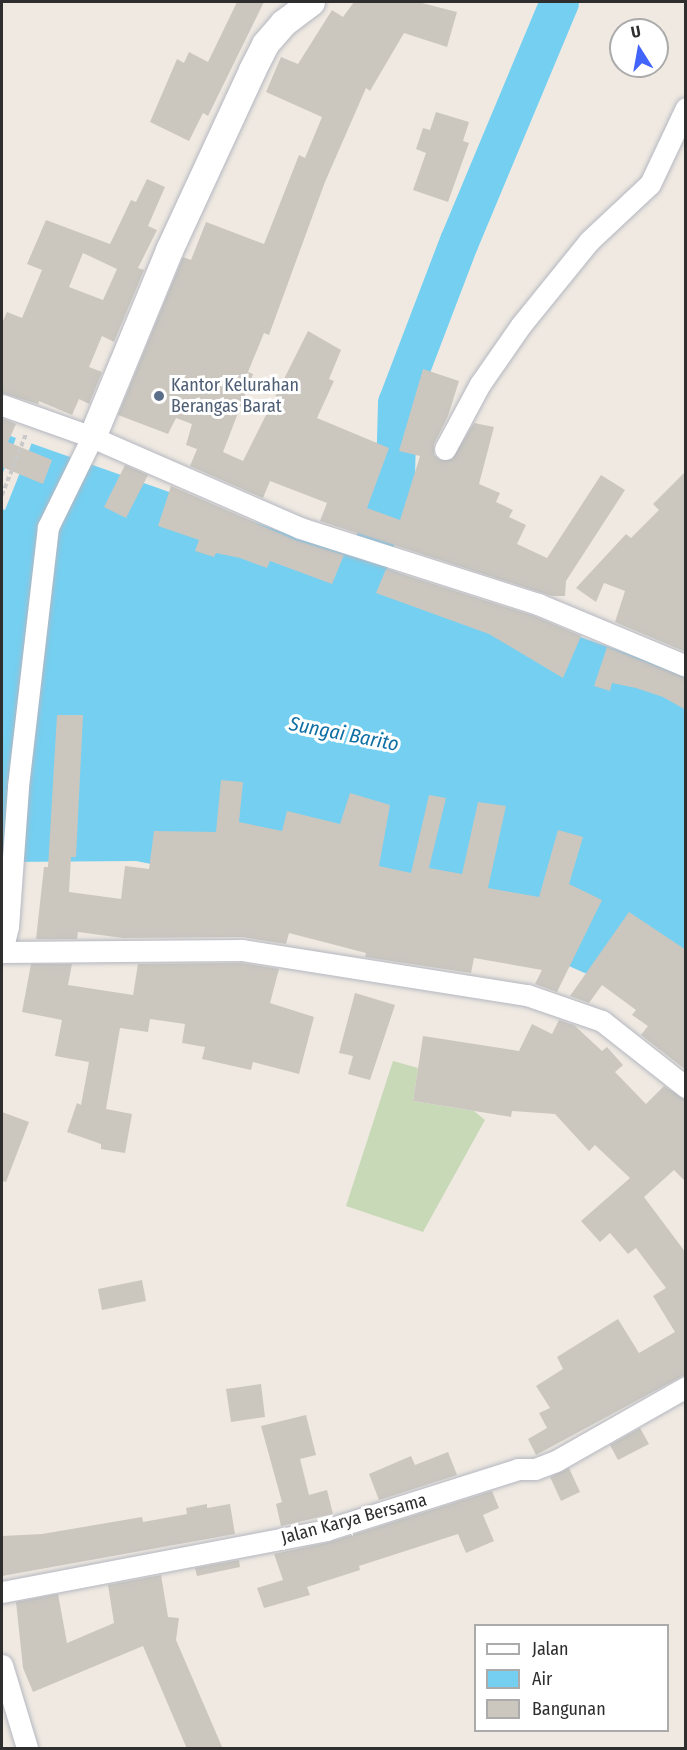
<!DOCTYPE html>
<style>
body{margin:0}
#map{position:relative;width:687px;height:1750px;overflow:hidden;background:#efe9e1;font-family:"Fira Sans Condensed",sans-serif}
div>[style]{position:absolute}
.cemetery>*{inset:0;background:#c8d9b8}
.water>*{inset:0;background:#75cff0}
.pier>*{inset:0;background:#efe9e1}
.river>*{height:39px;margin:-19.5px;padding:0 19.5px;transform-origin:19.5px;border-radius:19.5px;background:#75cff0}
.building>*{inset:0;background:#cbc7bf}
.path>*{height:4px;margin-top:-2px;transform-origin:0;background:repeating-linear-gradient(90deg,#c9c9c9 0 4.5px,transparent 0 7.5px)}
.roads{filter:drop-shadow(0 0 2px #b4b7c1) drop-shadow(0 0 2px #b4b7c1)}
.minor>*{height:21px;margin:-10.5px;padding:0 10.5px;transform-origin:10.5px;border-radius:10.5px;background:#fff}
.tertiary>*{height:27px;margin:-13.5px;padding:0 13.5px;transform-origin:13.5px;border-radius:13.5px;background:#fff}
.dots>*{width:16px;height:16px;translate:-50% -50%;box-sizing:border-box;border:3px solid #fff;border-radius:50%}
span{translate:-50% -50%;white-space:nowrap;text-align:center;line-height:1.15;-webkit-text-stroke:6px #fff;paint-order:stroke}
.service-label{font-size:18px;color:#4e5e75}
.left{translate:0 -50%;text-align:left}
.street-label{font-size:18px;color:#2e2e2e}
.water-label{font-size:20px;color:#0d6fa3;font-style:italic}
.frame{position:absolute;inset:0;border:3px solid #2e2e2e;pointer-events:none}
.legend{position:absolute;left:474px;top:1624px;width:195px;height:108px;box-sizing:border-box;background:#fff;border:2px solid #ababab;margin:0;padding:8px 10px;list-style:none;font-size:18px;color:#2e2e2e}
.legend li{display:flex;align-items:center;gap:12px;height:30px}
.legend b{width:30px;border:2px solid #ababab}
.north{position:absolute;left:609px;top:18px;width:60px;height:60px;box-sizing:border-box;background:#fff;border:2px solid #ababab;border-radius:50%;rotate:349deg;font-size:16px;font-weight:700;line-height:24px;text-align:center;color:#2e2e2e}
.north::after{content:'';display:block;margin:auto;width:21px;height:27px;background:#4264fb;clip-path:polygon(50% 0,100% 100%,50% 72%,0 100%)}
</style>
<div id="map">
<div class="cemetery">
<div style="clip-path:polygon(393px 1061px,418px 1068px,413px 1101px,474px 1111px,485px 1120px,423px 1232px,346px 1206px)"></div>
</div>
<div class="water">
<div style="clip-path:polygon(2px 433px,685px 674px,685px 1017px,530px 949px,394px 912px,136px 861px,2px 862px)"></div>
</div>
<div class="pier">
<div style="clip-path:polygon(17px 435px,33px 440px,5px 510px,2px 509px,2px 475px)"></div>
</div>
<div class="river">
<div style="left:359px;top:592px;width:122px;rotate:-72.9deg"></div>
<div style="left:395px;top:475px;width:72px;rotate:-88.4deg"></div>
<div style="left:397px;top:403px;width:173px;rotate:-69.1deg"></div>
<div style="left:459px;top:241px;width:259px;rotate:-67.3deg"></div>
</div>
<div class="building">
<div style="clip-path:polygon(237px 2px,264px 2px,208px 116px,203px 113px,189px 141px,150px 122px,177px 59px,184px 63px,189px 52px,208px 62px)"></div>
<div style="clip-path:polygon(354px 2px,418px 2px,457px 12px,447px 47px,404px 33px,370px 91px,366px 88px,325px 182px,269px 335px,264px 333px,248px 372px,253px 374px,223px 452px,243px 461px,308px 331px,341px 350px,329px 379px,334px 381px,317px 418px,389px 448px,367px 508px,400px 520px,420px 456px,399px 451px,423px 369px,459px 381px,448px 416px,434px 444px,434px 455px,440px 460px,452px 459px,474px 423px,494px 427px,479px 484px,500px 493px,496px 502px,513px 510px,509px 517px,526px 525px,517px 544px,547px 558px,601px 475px,625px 490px,566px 581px,565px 596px,552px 596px,320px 521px,327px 503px,270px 481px,263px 498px,190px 466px,197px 449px,186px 445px,192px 424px,176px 418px,168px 434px,118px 415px,183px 257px,191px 260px,206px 222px,264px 244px,299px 155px,305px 158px,322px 117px,266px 92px,281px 57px,298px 64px,332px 10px,343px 17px)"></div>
<div style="clip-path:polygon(436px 112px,469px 122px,463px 141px,469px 143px,448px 202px,413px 190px,426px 153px,416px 149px,423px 128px,430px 130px)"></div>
<div style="clip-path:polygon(evenodd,147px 179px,165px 187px,148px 226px,157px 230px,138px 268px,144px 270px,114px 342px,102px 336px,89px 367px,102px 372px,89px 404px,79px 399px,72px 415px,39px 401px,38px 404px,2px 393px,2px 323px,7px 312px,22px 318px,42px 270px,27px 264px,46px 220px,110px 244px,131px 200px,136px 202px,147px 179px,83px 253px,117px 269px,103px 300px,69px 287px,83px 253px)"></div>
<div style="clip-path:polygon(2px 418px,16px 424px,8px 442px,52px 460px,43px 484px,2px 467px)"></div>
<div style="clip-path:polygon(125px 465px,148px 475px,126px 518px,104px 507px)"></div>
<div style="clip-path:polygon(686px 471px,686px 652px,615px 622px,625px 591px,604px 583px,596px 602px,576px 588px,626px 534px,631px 538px,659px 510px,653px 504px)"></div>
<div style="clip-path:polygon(171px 486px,295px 540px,344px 555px,332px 584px,270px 561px,267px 568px,240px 558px,216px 553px,214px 557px,195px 551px,199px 540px,158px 526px)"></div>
<div style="clip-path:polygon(386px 569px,534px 616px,581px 636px,563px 678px,489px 634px,376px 593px)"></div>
<div style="clip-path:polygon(607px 647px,686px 678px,686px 710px,663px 697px,636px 688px,612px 683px,610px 691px,594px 686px)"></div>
<div style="clip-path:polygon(57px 715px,83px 715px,76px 857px,71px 857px,69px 892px,121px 899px,125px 866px,149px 869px,154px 831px,216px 832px,221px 780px,243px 782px,239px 822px,282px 831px,287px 811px,340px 824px,350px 793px,390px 805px,379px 866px,411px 873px,429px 795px,446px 798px,429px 868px,462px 874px,478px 802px,506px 806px,488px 888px,539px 897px,558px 830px,583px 837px,569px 884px,602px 900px,557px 992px,535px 984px,542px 970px,474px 958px,471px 973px,365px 957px,366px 953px,289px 933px,286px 944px,242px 937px,123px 938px,78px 932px,77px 939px,36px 939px,44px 867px,48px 867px)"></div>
<div style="clip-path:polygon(629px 912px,686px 950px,686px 1070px,641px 1035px,648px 1026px,632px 1015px,636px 1010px,602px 985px,589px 1003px,570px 996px)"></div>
<div style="clip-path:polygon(241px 963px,279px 969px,270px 1003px,314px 1017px,299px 1074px,253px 1062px,251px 1070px,202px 1059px,205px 1047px,182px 1043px,185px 1024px,150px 1019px,148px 1032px,120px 1028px,106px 1109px,132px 1114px,125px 1153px,101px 1149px,101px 1144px,67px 1132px,77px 1103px,81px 1105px,89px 1062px,55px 1056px,62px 1020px,22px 1012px,31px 964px,72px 964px,68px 985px,133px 995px,138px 964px)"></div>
<div style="clip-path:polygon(355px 993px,395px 1005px,370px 1080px,348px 1074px,353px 1056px,339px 1053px)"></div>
<div style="clip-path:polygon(559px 1020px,574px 1025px,602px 1051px,607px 1047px,623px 1065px,615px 1072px,646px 1104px,664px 1086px,686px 1100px,686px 1182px,674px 1170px,644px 1197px,686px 1253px,686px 1374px,536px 1455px,528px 1439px,547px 1428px,539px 1413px,550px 1408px,536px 1386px,563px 1369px,557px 1357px,618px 1319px,639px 1353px,675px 1332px,653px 1296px,666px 1288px,636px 1248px,628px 1254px,610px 1233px,600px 1242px,581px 1221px,630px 1178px,595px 1145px,589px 1151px,555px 1114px,512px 1111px,511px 1117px,413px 1101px,423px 1036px,519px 1051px,532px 1024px,552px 1034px)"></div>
<div style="clip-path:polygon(2px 1112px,29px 1122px,6px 1182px,2px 1181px)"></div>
<div style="clip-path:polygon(142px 1280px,146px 1301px,102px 1310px,98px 1289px)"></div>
<div style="clip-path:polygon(261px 1384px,265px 1417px,231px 1422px,226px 1389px)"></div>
<div style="clip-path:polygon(306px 1415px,316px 1455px,300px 1459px,309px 1495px,327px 1490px,333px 1514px,281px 1526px,276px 1504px,282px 1502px,261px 1426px)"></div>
<div style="clip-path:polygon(640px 1428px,649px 1444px,618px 1460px,610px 1445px)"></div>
<div style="clip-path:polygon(448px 1452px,457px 1475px,379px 1500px,369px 1474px,411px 1456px,415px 1465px)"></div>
<div style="clip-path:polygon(569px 1468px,580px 1492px,561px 1501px,550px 1477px)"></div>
<div style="clip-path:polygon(492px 1491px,499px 1508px,483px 1515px,494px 1541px,466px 1553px,458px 1534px,359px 1566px,360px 1570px,307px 1587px,310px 1595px,264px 1608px,257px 1588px,283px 1580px,274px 1554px,330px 1542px)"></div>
<div style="clip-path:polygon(207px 1504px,207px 1508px,230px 1504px,235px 1534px,2px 1576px,2px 1536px,42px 1534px,142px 1517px,143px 1522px,187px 1514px,186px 1508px)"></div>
<div style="clip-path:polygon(239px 1560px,240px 1567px,197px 1576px,195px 1568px)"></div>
<div style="clip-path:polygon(161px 1575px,168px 1617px,179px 1618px,176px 1640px,223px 1749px,187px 1749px,143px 1646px,33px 1692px,23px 1668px,16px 1602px,58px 1594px,67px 1643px,114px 1623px,108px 1585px)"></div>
</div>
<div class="path">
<div style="left:2px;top:495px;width:66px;rotate:-68.5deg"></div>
</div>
<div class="roads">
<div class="minor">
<div style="left:2px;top:405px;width:96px;rotate:19.6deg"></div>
<div style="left:92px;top:437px;width:227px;rotate:23.6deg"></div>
<div style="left:300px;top:528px;width:250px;rotate:17.7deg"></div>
<div style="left:538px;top:604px;width:160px;rotate:22.7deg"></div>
<div style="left:445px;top:449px;width:74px;rotate:-61.7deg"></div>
<div style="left:480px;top:384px;width:72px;rotate:-55.2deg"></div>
<div style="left:521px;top:325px;width:108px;rotate:-51deg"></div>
<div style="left:589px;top:241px;width:83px;rotate:-43.1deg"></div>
<div style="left:650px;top:184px;width:84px;rotate:-64.7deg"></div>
<div style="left:2px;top:952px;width:240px;rotate:-0.5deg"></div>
<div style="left:242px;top:950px;width:289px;rotate:9deg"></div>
<div style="left:527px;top:995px;width:79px;rotate:19.1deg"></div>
<div style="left:602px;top:1021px;width:107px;rotate:38.2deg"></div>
<div style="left:2px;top:952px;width:26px;rotate:-77deg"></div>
<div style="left:8px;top:927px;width:141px;rotate:-85.9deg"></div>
<div style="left:18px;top:786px;width:261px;rotate:-83.4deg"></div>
<div style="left:48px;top:527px;width:100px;rotate:-63.9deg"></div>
<div style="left:2px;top:1592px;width:330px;rotate:-10.8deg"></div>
<div style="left:326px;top:1530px;width:201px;rotate:-17.6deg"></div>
<div style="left:518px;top:1469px;width:17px"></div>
<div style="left:535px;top:1469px;width:22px;rotate:-21deg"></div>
<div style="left:556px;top:1461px;width:150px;rotate:-29.6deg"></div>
<div style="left:2px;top:1665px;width:87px;rotate:73.2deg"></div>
</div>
<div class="tertiary">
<div style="left:92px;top:437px;width:202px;rotate:-67.6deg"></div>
<div style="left:169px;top:250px;width:198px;rotate:-65.2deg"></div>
<div style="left:252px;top:70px;width:29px;rotate:-63deg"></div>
<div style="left:265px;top:44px;width:28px;rotate:-49deg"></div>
<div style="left:283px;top:23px;width:35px;rotate:-37deg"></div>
</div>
</div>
<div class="dots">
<div style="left:159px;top:396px;background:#5c6f8a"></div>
</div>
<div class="service-label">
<span class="left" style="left:171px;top:396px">Kantor Kelurahan<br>Berangas Barat</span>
</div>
<div class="street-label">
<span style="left:354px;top:1519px;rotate:-15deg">Jalan Karya Bersama</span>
</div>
<div class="water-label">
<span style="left:344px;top:734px;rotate:11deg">Sungai Barito</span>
</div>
<div class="frame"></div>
<ul class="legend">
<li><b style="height:8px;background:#fff"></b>Jalan</li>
<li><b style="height:16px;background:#75cff0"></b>Air</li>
<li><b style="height:16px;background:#cbc7bf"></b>Bangunan</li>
</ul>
<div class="north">U</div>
</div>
